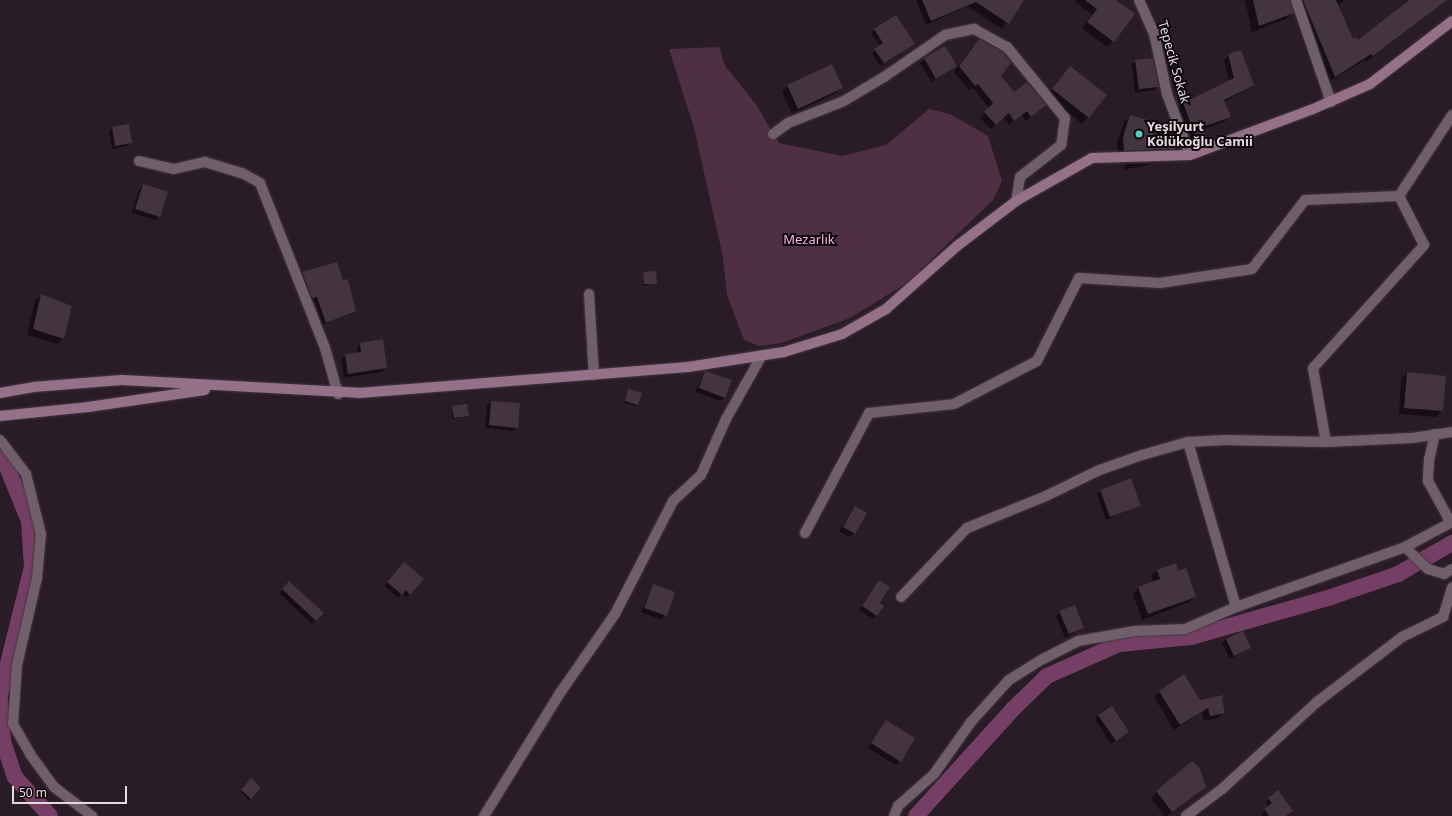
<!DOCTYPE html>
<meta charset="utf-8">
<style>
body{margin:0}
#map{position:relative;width:1452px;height:816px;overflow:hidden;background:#2a1c26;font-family:"Noto Sans",sans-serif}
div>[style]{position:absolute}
.green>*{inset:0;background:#4e2f44}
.shadow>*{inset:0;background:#0007}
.canal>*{height:16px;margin:-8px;padding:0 8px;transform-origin:8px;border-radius:8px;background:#753e64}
.building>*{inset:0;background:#43343d}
.roads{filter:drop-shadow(0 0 1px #443a41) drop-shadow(0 0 1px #443a41)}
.minor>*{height:10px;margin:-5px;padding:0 5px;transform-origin:5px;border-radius:5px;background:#705f6a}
.secondary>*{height:10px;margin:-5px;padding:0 5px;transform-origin:5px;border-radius:5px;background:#957089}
.dots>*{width:11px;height:11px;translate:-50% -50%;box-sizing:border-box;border:2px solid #0f090d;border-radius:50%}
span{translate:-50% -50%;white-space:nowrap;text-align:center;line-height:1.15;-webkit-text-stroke:4px #0f090d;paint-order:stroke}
.street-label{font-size:13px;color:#e4dae0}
.poi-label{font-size:13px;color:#e4dae0;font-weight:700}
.left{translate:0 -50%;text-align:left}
.park-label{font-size:13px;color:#f8b4e1}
.scale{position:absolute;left:12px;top:786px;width:115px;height:18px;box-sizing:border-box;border:2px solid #e4dae0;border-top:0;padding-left:5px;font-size:12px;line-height:14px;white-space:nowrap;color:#e4dae0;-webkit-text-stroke:3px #0f090d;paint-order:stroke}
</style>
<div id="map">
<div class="green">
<div style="clip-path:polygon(719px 47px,725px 66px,755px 103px,779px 143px,842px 156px,886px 145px,929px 109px,950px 114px,988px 136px,1002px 181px,993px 200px,907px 283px,850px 318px,782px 343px,759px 346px,744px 340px,727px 295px,723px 257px,694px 128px,669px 49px)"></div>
</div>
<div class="shadow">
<div style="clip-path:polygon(916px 0,1023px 0,1002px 29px,967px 6px,926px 25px)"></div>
<div style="clip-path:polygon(1077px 0,1114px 0,1113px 41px,1107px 47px,1082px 28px,1092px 15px,1075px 2px)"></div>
<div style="clip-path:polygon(1245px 0,1345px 0,1337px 6px,1352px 41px,1357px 42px,1408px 0,1447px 0,1366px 62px,1365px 60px,1328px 82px,1294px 2px,1289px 0,1292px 13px,1286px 19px,1252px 32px)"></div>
<div style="clip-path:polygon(875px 29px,913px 44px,880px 66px,872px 53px,880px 46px,871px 33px)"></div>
<div style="clip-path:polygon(974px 45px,1014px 94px,1045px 105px,1026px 121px,1022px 115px,1009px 125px,1003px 117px,991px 129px,980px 118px,989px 108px,973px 88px,969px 90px,954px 72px)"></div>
<div style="clip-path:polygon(944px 47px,955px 66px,932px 82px,920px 63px)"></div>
<div style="clip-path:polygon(1229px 55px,1253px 85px,1224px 102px,1229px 117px,1224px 122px,1204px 129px,1205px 142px,1194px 149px,1179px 109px,1184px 104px,1229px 81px,1224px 60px)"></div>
<div style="clip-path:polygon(1136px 61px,1158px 87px,1154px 90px,1135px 93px,1132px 64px)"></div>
<div style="clip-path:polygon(1070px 67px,1106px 95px,1082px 124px,1047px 95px)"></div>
<div style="clip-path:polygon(788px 86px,842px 87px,836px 93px,792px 114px,782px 92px)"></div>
<div style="clip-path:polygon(1130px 117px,1157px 123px,1149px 146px,1174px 143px,1175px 149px,1154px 149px,1173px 150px,1169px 154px,1119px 156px,1117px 143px,1124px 122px)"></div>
<div style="clip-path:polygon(113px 128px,131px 142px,127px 146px,112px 149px,109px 132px)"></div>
<div style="clip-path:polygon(1126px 164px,1153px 164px,1123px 170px)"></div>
<div style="clip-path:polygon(143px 185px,159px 216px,155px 220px,132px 213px,139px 189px)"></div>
<div style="clip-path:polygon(303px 273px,355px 311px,323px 325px,314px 299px,309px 301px,300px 276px)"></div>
<div style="clip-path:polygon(644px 273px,656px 283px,643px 286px)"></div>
<div style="clip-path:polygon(41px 295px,63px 338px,57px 344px,27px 335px,35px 301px)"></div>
<div style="clip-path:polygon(360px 344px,386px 368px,382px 372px,344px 378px,341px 359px,345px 355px,358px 353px,357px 348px)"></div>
<div style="clip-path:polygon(706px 372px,724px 398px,720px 401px,695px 392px)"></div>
<div style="clip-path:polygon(1407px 373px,1442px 411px,1436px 417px,1399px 414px,1401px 379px)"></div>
<div style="clip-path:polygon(629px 390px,637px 405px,636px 406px,624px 403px)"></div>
<div style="clip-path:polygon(491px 402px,517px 427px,513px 431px,485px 428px,487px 405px)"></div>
<div style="clip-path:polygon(453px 406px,468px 416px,452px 419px)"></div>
<div style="clip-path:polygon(1101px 490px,1140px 506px,1106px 520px,1097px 494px)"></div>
<div style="clip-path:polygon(855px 507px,854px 533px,850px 537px,839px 531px)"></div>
<div style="clip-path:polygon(401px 567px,410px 594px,406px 597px,402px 593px,398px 598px,384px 586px)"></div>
<div style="clip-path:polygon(1157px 571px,1178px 572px,1195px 597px,1189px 602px,1142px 620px,1133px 594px,1138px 588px,1154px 583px,1151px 576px)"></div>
<div style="clip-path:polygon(879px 581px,876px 616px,873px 619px,859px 610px)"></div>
<div style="clip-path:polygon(290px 582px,323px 613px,312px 624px,279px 593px)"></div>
<div style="clip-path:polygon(653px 585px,674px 593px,662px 620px,641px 612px)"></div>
<div style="clip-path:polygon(1060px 612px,1083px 628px,1065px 638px,1056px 616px)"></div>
<div style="clip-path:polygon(1226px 639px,1250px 648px,1230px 659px,1222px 643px)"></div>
<div style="clip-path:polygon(1159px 692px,1200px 701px,1221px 698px,1224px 712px,1218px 718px,1204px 721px,1202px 712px,1174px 730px,1154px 697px)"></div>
<div style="clip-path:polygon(1099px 715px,1128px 732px,1111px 744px,1095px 719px)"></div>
<div style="clip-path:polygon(886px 721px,900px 761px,896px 765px,868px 748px)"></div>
<div style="clip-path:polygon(251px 780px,260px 788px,249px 800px,240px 792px)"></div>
<div style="clip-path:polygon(1205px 787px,1167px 816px,1164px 816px,1151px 798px,1157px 792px)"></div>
<div style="clip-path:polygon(1278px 792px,1292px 811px,1287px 816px,1263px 816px,1261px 814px,1268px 807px,1265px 802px)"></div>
</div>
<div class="canal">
<div style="left:0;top:458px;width:6px;rotate:39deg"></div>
<div style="left:5px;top:462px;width:64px;rotate:67.9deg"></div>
<div style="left:29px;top:521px;width:46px;rotate:86.3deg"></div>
<div style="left:32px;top:567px;width:132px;rotate:104deg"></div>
<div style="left:0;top:699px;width:42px;rotate:85.9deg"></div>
<div style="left:3px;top:741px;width:38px;rotate:72deg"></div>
<div style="left:15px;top:777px;width:52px;rotate:48.1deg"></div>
<div style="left:916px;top:816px;width:143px;rotate:-47.8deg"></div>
<div style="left:1012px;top:710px;width:49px;rotate:-44.2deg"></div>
<div style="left:1047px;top:676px;width:79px;rotate:-24deg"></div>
<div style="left:1119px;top:644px;width:72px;rotate:-5.6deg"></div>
<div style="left:1191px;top:637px;width:146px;rotate:-15.9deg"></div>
<div style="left:1331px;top:597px;width:71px;rotate:-18.9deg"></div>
<div style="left:1398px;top:574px;width:62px;rotate:-29.9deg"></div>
</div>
<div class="building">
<div style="clip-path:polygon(922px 0,1024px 0,1009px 24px,976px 2px,931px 21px)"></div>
<div style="clip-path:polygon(1085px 0,1116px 0,1135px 14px,1114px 42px,1087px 22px,1097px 9px)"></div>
<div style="clip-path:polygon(1253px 0,1290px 0,1294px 13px,1259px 26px)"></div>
<div style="clip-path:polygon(1303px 0,1336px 0,1353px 39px,1356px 37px,1358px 40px,1409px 0,1447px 0,1373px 56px,1371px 54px,1335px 77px)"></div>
<div style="clip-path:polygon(896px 15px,915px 44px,884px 63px,874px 49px,883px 43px,874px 29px)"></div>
<div style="clip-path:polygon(979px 39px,1003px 52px,1011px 63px,1001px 76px,1014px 92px,1027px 82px,1046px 105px,1031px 117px,1027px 111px,1014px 121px,1009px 113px,996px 125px,984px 112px,993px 103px,978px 84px,975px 86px,959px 66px)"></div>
<div style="clip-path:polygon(945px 46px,957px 66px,936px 79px,924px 58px)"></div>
<div style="clip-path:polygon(1241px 50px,1254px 85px,1224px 100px,1231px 117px,1205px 126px,1206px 142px,1199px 145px,1183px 103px,1234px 78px,1228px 54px)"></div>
<div style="clip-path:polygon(1153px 58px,1159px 87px,1139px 89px,1135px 60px)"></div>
<div style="clip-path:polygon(832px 64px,843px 88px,798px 109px,787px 85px)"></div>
<div style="clip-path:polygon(1070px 66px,1107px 95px,1089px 118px,1052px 89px)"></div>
<div style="clip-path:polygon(1130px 115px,1158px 123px,1150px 145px,1175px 142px,1176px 149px,1124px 151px,1123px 137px)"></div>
<div style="clip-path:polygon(129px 124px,132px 143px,115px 146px,112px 127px)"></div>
<div style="clip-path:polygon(143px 184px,168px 192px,160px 217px,135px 209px)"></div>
<div style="clip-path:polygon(337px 262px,343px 280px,348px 279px,356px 311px,326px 323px,317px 297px,312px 298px,302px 272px)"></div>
<div style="clip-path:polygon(656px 271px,657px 284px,644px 284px,643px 272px)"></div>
<div style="clip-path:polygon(41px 294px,72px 306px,64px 339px,33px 329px)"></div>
<div style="clip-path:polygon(383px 339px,387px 368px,348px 374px,345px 354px,361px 352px,360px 343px)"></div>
<div style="clip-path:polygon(705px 371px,732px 380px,725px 398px,699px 388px)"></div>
<div style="clip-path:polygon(1407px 372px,1446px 376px,1443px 411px,1404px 408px)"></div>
<div style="clip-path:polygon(628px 389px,642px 393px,638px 405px,625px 401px)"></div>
<div style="clip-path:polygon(491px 401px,520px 403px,518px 428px,489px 425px)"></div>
<div style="clip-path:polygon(467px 404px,469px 416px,454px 418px,452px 406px)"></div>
<div style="clip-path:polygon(1131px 478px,1141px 506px,1110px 517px,1100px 490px)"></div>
<div style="clip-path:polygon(855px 506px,867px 513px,855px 534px,843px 527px)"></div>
<div style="clip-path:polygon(404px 562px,424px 579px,410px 595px,406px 590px,402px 595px,387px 582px)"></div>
<div style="clip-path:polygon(1176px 563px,1178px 571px,1186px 568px,1196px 597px,1148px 614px,1138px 587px,1160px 579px,1157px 570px)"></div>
<div style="clip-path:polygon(879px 580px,890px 587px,880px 603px,884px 606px,877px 616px,862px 606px)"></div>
<div style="clip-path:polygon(289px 581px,324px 613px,316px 621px,282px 589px)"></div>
<div style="clip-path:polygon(653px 584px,675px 592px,667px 616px,644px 608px)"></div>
<div style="clip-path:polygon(1075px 605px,1084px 628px,1069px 634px,1059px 611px)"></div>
<div style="clip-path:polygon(1243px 631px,1251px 648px,1234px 656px,1226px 639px)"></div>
<div style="clip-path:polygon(1184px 674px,1200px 700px,1224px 695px,1222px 699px,1225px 713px,1210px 716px,1208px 708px,1180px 725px,1159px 691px)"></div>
<div style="clip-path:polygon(1112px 706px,1129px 732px,1116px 741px,1098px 715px)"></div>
<div style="clip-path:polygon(886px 720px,915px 738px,901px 762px,871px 743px)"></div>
<div style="clip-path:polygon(1192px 761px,1199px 767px,1206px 787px,1172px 812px,1156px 791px)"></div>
<div style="clip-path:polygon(251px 778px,261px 788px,251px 799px,241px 790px)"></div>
<div style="clip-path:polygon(1278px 790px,1293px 811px,1286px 816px,1269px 816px,1264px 809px,1272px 803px,1268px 798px)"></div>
</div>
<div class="roads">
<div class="minor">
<div style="left:1139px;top:0;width:36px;rotate:66deg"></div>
<div style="left:1154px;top:33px;width:62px;rotate:78deg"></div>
<div style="left:1167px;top:94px;width:65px;rotate:69.3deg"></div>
<div style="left:1296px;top:0;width:108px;rotate:71.1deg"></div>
<div style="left:773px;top:134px;width:19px;rotate:-36deg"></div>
<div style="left:788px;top:123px;width:60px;rotate:-21.4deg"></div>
<div style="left:844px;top:101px;width:47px;rotate:-31deg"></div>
<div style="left:884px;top:77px;width:74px;rotate:-34.5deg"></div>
<div style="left:945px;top:35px;width:30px;rotate:-12deg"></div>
<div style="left:974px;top:29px;width:38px;rotate:29deg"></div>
<div style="left:1007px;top:47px;width:92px;rotate:50.8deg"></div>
<div style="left:1065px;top:118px;width:27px;rotate:98deg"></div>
<div style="left:1061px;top:145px;width:52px;rotate:142deg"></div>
<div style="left:1020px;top:177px;width:24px;rotate:99deg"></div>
<div style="left:139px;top:161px;width:36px;rotate:13deg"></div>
<div style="left:174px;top:169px;width:32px;rotate:-13deg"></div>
<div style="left:205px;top:162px;width:39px;rotate:17deg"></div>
<div style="left:242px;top:173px;width:21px;rotate:29deg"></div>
<div style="left:260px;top:183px;width:177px;rotate:68.5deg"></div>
<div style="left:325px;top:348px;width:48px;rotate:74.2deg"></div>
<div style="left:589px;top:294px;width:81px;rotate:86.5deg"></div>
<div style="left:1435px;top:434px;width:26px;rotate:103deg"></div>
<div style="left:1429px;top:459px;width:22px;rotate:93deg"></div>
<div style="left:1428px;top:481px;width:48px;rotate:61.3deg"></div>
<div style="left:0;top:440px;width:43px;rotate:52.6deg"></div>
<div style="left:26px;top:474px;width:62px;rotate:76deg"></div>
<div style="left:41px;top:534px;width:44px;rotate:95.2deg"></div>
<div style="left:37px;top:578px;width:89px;rotate:102.9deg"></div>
<div style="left:17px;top:665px;width:59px;rotate:93.9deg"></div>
<div style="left:13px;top:724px;width:34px;rotate:60deg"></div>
<div style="left:30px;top:754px;width:41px;rotate:54deg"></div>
<div style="left:54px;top:787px;width:48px;rotate:37.3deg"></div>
<div style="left:1188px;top:442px;width:172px;rotate:73.8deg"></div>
<div style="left:1326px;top:442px;width:75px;rotate:-100deg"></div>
<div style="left:1313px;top:368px;width:166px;rotate:-47.9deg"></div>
<div style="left:1424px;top:245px;width:55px;rotate:-117deg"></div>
<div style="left:1399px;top:196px;width:97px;rotate:-56.8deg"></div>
<div style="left:805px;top:533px;width:136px;rotate:-61.9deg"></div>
<div style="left:869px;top:413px;width:85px;rotate:-6deg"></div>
<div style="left:954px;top:404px;width:93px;rotate:-27.4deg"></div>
<div style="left:1037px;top:361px;width:93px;rotate:-63.2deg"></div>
<div style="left:1079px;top:278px;width:81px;rotate:3.5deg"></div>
<div style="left:1160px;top:283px;width:93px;rotate:-8.7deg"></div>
<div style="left:1252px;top:269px;width:87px;rotate:-52.5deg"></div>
<div style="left:1305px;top:200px;width:94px;rotate:-2.4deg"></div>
<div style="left:1405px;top:547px;width:32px;rotate:44deg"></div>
<div style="left:1428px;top:569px;width:17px;rotate:17deg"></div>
<div style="left:1444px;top:574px;width:9px;rotate:-32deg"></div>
<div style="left:901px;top:597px;width:95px;rotate:-46.3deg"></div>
<div style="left:967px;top:528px;width:85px;rotate:-22.1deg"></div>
<div style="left:1046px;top:496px;width:57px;rotate:-26.1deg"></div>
<div style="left:1097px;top:471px;width:48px;rotate:-19.6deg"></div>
<div style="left:1142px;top:455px;width:48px;rotate:-15.8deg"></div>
<div style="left:1188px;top:442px;width:37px;rotate:-3deg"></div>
<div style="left:1225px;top:440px;width:101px;rotate:1.1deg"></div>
<div style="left:1326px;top:442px;width:86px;rotate:-2.7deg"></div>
<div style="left:1412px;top:438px;width:40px;rotate:-8.5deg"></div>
<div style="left:484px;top:816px;width:145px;rotate:-58.3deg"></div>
<div style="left:560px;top:693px;width:96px;rotate:-55.2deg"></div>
<div style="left:615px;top:614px;width:127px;rotate:-62.8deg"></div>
<div style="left:673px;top:501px;width:38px;rotate:-43deg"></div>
<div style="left:701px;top:475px;width:61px;rotate:-65.9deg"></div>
<div style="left:726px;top:419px;width:73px;rotate:-60.6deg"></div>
<div style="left:894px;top:816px;width:11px;rotate:-68deg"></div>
<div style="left:898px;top:806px;width:48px;rotate:-41.6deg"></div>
<div style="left:934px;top:774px;width:64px;rotate:-54.6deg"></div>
<div style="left:971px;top:722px;width:57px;rotate:-47.9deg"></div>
<div style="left:1009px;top:680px;width:40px;rotate:-32deg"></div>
<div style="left:1043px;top:659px;width:39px;rotate:-27deg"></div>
<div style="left:1078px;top:641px;width:58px;rotate:-10deg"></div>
<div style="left:1135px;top:631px;width:50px;rotate:-2.3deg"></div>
<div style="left:1185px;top:629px;width:56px;rotate:-23.3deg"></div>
<div style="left:1236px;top:607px;width:179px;rotate:-19.5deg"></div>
<div style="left:1405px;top:547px;width:53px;rotate:-28deg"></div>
<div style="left:1186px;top:816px;width:45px;rotate:-36.9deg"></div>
<div style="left:1222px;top:789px;width:129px;rotate:-42.5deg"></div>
<div style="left:1317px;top:702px;width:107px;rotate:-37.4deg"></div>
<div style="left:1402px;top:637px;width:46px;rotate:-26deg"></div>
<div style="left:1443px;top:617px;width:31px;rotate:-73deg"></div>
</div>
<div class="secondary">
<div style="left:0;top:393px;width:34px;rotate:-10deg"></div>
<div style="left:33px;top:387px;width:89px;rotate:-4.5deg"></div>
<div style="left:122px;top:380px;width:237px;rotate:3.1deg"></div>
<div style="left:359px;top:393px;width:330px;rotate:-4.5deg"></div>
<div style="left:688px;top:367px;width:97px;rotate:-8.9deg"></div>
<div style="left:784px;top:352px;width:61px;rotate:-17.2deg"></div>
<div style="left:842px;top:334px;width:51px;rotate:-29.6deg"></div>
<div style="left:886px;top:309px;width:95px;rotate:-41.6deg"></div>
<div style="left:957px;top:246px;width:74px;rotate:-37.3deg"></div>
<div style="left:1016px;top:201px;width:87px;rotate:-29.5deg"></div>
<div style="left:1092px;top:158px;width:98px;rotate:-1.8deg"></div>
<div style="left:1190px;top:155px;width:131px;rotate:-20.5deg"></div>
<div style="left:1313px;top:109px;width:62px;rotate:-23.7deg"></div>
<div style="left:1370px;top:84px;width:103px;rotate:-37.5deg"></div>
<div style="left:0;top:416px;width:88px;rotate:-5.8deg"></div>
<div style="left:88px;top:407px;width:118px;rotate:-8.3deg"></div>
</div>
</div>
<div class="dots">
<div style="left:1139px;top:134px;background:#55cdc6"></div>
</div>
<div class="street-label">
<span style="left:1174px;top:62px;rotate:74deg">Tepecik Sokak</span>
</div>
<div class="poi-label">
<span class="left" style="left:1147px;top:134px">Yeşilyurt<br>Kölükoğlu Camii</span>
</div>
<div class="park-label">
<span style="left:809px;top:239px">Mezarlık</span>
</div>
<div class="scale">50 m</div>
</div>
